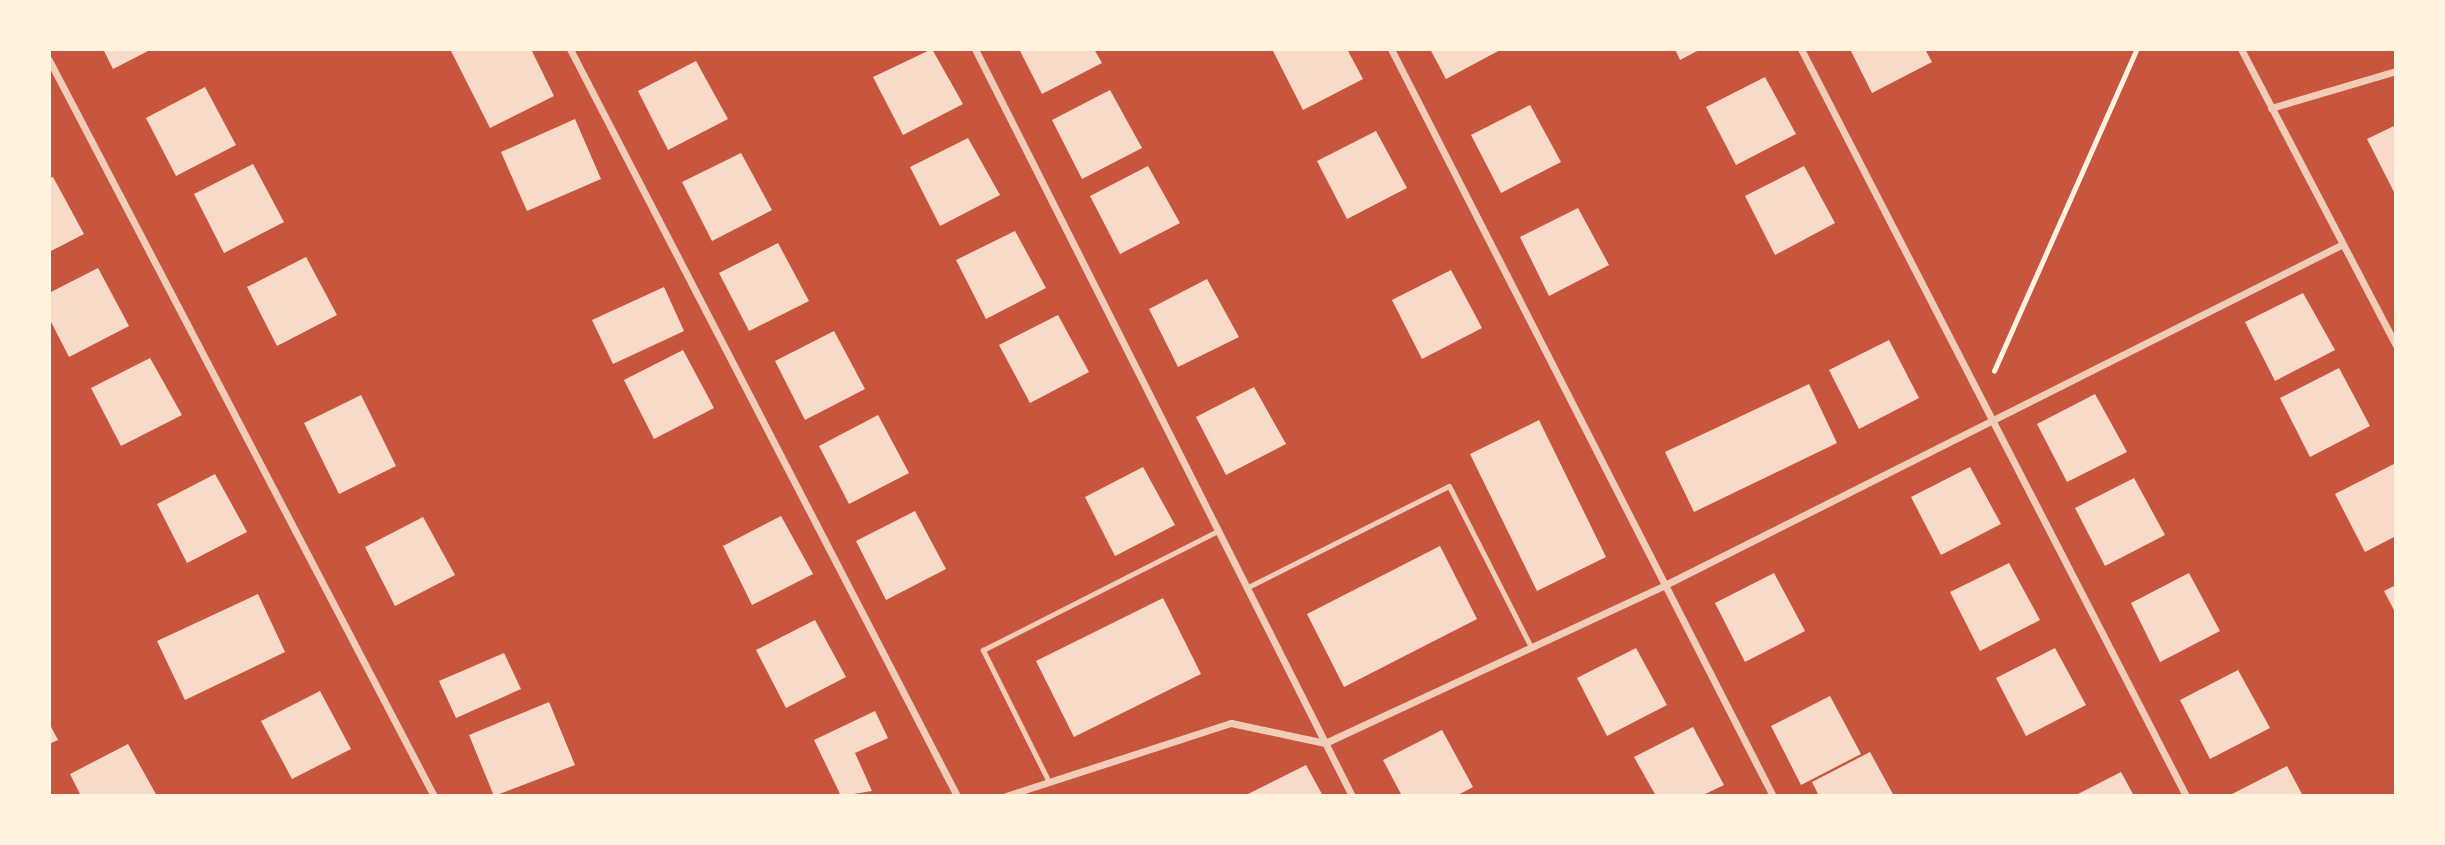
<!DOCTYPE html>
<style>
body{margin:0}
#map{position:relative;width:2445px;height:845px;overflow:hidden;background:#c8553d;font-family:"Alegreya Sans",sans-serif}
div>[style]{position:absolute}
.building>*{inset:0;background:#f7dbc8}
.path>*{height:4.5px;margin:-2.25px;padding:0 2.25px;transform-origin:2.25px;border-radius:2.25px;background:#fff3e0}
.service>*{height:5px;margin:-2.5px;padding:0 2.5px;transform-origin:2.5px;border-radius:2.5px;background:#f1ccb7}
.minor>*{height:7px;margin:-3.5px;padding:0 3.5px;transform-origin:3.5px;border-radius:3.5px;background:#f1ccb7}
span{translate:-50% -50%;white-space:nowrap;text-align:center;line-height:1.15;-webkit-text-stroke:7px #fff3e0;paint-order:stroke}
.frame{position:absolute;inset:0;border:51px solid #fff3e0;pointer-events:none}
</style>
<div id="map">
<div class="building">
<div style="clip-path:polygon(103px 49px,152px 49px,113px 69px)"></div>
<div style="clip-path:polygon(450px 49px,531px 49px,554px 96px,490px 128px)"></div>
<div style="clip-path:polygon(932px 49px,963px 104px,903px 135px,873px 77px)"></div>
<div style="clip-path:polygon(1019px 49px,1094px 49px,1102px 63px,1042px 94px)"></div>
<div style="clip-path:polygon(1347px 49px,1363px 79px,1303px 110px,1273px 51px)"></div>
<div style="clip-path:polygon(1430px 49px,1502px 49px,1446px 79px)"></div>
<div style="clip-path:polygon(1675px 49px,1701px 49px,1680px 60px)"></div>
<div style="clip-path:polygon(1850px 49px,1925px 49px,1932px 62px,1872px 93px)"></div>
<div style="clip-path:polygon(696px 61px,728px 119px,668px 150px,638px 91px)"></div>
<div style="clip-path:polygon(1765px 77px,1796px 134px,1736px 165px,1706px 107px)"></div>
<div style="clip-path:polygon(205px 87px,236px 145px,176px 176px,146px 118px)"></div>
<div style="clip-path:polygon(1110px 90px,1142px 148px,1082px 179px,1052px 120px)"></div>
<div style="clip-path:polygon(1530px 105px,1561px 162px,1501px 193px,1471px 135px)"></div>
<div style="clip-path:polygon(575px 119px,601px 179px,527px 211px,501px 152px)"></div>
<div style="clip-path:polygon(2396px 125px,2396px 196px,2367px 139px)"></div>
<div style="clip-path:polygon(1376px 131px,1407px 188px,1347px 219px,1317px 161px)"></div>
<div style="clip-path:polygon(968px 138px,1000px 195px,940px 226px,910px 167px)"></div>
<div style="clip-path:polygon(741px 153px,772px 210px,712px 241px,682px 182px)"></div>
<div style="clip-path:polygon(253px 164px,284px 222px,224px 253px,194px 194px)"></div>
<div style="clip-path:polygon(1148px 166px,1180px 223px,1120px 254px,1090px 196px)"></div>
<div style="clip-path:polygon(1804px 166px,1835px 223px,1775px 255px,1745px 196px)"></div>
<div style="clip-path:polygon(53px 177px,84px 234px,49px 252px,49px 178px)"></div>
<div style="clip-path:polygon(1578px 208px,1609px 265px,1549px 296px,1520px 237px)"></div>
<div style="clip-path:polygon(1015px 231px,1046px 288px,986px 319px,956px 260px)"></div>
<div style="clip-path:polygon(778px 243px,809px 301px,749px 331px,719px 273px)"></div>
<div style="clip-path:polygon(306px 257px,337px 315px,277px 346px,247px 287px)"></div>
<div style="clip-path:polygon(98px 268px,129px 326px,69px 357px,49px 318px,49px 293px)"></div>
<div style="clip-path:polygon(1451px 270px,1482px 328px,1422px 359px,1392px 300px)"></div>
<div style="clip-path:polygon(1207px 279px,1239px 337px,1178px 367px,1149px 309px)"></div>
<div style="clip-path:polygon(664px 287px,684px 331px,613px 364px,592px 320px)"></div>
<div style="clip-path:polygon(2303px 293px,2335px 350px,2275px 381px,2245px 322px)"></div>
<div style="clip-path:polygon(1058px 315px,1089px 372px,1030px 403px,999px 345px)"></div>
<div style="clip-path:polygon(834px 331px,865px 389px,805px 420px,775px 361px)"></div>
<div style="clip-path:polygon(1889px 340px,1919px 398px,1859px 429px,1829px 370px)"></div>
<div style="clip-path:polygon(683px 350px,714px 408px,654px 439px,624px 380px)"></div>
<div style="clip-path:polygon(150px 358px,182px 415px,121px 446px,91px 388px)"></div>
<div style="clip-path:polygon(2339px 368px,2370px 426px,2310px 457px,2280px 398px)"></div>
<div style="clip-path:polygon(1809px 384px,1837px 443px,1694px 512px,1665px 452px)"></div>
<div style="clip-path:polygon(1254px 387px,1286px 444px,1226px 475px,1196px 417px)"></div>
<div style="clip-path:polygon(2095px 394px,2127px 452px,2067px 482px,2037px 424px)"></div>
<div style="clip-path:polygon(361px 395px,396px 466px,339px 494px,304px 423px)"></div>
<div style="clip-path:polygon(878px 415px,909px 473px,849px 504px,819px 446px)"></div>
<div style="clip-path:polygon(1539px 420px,1606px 557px,1537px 591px,1470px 454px)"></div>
<div style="clip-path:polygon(2394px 464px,2396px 536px,2365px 552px,2335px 494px)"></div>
<div style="clip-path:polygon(1143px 467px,1175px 525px,1115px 556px,1085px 497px)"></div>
<div style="clip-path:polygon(1970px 467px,2001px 524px,1941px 555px,1911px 497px)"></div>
<div style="clip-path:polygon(215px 474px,247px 532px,187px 563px,157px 504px)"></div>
<div style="clip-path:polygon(2134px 478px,2165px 535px,2105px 566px,2075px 508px)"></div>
<div style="clip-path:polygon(915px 511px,946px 569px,886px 600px,856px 541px)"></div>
<div style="clip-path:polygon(781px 516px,813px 574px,752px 605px,723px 546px)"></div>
<div style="clip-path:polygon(423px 517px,455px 575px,395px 606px,365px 547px)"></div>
<div style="clip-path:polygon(1440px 546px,1477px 619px,1344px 687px,1307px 614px)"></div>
<div style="clip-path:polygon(2009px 563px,2040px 620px,1980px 651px,1950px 592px)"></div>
<div style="clip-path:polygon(1774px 573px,1805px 631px,1745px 662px,1715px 603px)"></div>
<div style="clip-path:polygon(2189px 573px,2220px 631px,2160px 662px,2131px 603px)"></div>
<div style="clip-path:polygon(2396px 585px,2396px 614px,2384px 591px)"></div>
<div style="clip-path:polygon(258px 594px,285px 652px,185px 700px,157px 641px)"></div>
<div style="clip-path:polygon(1163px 598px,1201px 674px,1074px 737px,1036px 661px)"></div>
<div style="clip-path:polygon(815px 620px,846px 677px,786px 708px,756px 650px)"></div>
<div style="clip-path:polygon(1636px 648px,1667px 705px,1607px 736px,1577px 678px)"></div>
<div style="clip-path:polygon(2055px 648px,2086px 705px,2026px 736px,1996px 678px)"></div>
<div style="clip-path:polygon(504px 653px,521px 689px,456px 718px,439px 681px)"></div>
<div style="clip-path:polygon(2238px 670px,2270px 728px,2210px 759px,2180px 700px)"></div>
<div style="clip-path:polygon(320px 691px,351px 749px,292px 779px,261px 721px)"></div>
<div style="clip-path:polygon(1830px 696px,1861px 754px,1801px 785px,1771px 726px)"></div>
<div style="clip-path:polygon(549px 702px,575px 765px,494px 796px,469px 735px)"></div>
<div style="clip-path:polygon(875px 711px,888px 738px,855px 753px,872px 791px,841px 796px,814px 740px)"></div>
<div style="clip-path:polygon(49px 723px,58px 740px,49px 744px)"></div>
<div style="clip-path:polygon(1693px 727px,1724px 785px,1701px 796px,1656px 796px,1634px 757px)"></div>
<div style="clip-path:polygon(1442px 730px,1473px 787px,1456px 796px,1402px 796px,1383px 760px)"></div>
<div style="clip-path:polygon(128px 744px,157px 796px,81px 796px,70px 774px)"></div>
<div style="clip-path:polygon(1870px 752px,1894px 796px,1819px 796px,1812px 782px)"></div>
<div style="clip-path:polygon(1306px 765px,1323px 796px,1244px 796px)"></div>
<div style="clip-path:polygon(2287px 766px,2303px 796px,2228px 796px)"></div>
<div style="clip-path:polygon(2121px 772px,2134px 796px,2074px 796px)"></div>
</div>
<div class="path">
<div style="left:1994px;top:371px;width:352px;rotate:-66.1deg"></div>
</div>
<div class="service">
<div style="left:1246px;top:588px;width:227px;rotate:-26.7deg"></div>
<div style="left:1449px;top:486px;width:181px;rotate:63deg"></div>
<div style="left:1049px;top:782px;width:148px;rotate:-116.6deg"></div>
<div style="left:983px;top:650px;width:263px;rotate:-26.9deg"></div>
</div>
<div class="minor">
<div style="left:570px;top:49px;width:841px;rotate:62.61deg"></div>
<div style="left:975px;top:49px;width:837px;rotate:63.22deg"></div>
<div style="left:1391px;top:49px;width:839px;rotate:62.92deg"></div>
<div style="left:1801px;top:49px;width:840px;rotate:62.73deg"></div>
<div style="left:2241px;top:49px;width:334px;rotate:62.4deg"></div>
<div style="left:49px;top:60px;width:831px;rotate:62.39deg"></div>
<div style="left:2271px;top:108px;width:130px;rotate:-16.5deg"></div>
<div style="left:1006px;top:796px;width:237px;rotate:-18deg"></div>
<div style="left:1231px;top:723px;width:96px;rotate:12deg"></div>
<div style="left:1325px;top:743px;width:375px;rotate:-24.9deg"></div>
<div style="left:1665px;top:585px;width:757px;rotate:-26.7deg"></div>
</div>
<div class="frame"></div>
</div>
